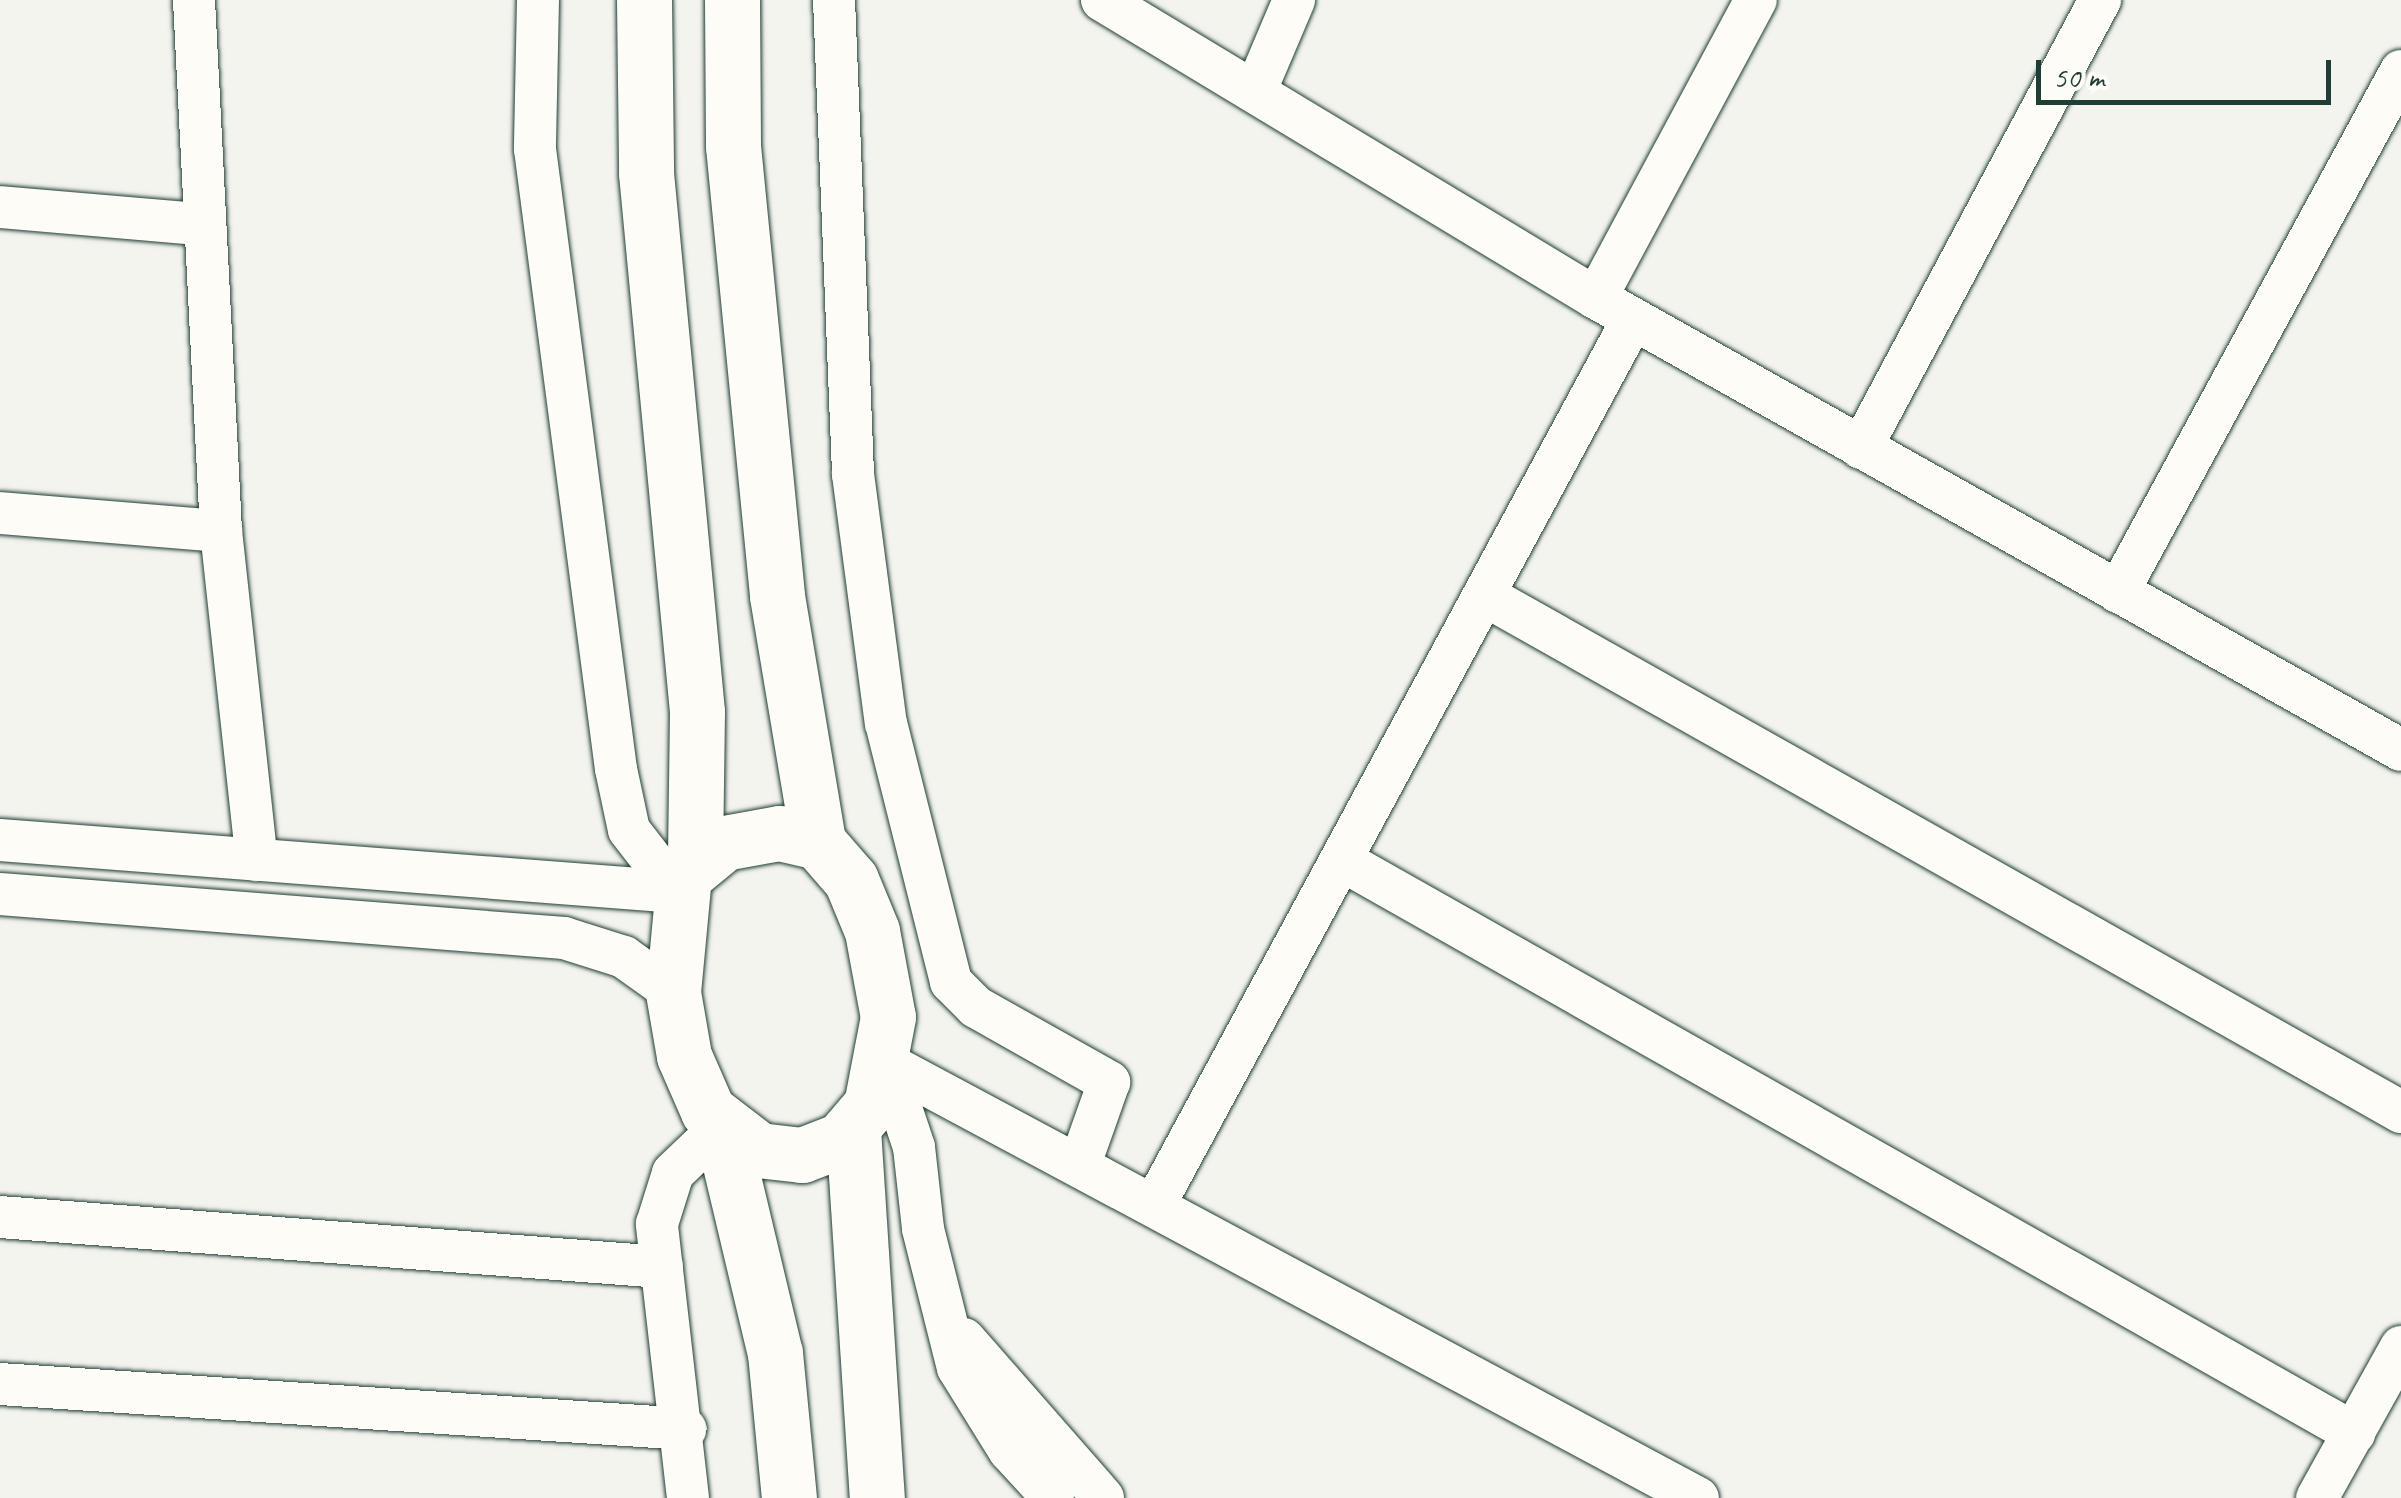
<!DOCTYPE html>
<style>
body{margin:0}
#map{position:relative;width:2401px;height:1498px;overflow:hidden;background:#f4f4ef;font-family:Caveat,sans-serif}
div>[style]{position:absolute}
.roads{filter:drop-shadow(0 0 2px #1f3d34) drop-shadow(0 0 2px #1f3d34)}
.minor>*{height:42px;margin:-21px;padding:0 21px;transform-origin:21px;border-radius:21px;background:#fdfcf7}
.major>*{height:55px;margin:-27.5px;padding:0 27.5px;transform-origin:27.5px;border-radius:27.5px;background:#fdfcf7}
span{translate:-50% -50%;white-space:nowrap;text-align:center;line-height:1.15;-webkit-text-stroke:9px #fdfcf7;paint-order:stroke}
.scale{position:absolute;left:2036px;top:60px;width:295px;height:45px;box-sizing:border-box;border:5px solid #1f3d34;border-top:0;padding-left:12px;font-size:30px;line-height:35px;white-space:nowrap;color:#1f3d34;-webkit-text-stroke:8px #fdfcf7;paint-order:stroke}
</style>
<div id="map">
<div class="roads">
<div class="minor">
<div style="left:194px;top:0;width:532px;rotate:87.09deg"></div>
<div style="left:221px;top:531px;width:331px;rotate:83.8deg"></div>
<div style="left:538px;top:0;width:149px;rotate:91.2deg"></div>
<div style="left:535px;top:149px;width:625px;rotate:82.56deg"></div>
<div style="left:616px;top:769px;width:62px;rotate:78deg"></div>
<div style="left:629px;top:830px;width:78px;rotate:52.3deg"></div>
<div style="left:834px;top:0;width:474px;rotate:87.7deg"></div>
<div style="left:853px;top:474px;width:251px;rotate:82.5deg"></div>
<div style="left:886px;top:723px;width:267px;rotate:75.9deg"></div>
<div style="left:951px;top:982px;width:35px;rotate:45deg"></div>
<div style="left:976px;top:1007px;width:153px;rotate:29.4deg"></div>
<div style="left:1109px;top:1082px;width:84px;rotate:109.5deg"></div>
<div style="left:1102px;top:0;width:577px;rotate:31.1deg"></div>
<div style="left:1596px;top:298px;width:923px;rotate:29.31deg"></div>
<div style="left:1255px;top:92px;width:100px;rotate:-67deg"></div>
<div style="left:0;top:207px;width:201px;rotate:4.9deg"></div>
<div style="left:1596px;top:298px;width:338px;rotate:-61.8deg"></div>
<div style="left:1861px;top:448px;width:508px;rotate:-61.92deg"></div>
<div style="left:0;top:513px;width:222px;rotate:4.7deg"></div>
<div style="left:2118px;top:592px;width:593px;rotate:-61.49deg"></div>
<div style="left:1484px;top:595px;width:1053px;rotate:29.41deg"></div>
<div style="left:0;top:840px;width:679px;rotate:4.39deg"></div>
<div style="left:1343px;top:861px;width:1162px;rotate:29.5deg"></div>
<div style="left:0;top:894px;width:566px;rotate:4.46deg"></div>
<div style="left:564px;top:938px;width:63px;rotate:17.6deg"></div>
<div style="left:624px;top:957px;width:60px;rotate:35.5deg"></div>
<div style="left:886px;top:1063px;width:921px;rotate:28.18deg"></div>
<div style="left:886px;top:1063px;width:89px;rotate:71.6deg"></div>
<div style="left:914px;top:1147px;width:82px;rotate:83.7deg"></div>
<div style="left:923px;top:1229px;width:143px;rotate:75.9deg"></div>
<div style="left:958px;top:1368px;width:97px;rotate:58.1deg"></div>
<div style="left:1009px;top:1450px;width:65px;rotate:47.5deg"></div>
<div style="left:1155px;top:1204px;width:1006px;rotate:-61.63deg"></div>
<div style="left:0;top:1217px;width:664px;rotate:4.32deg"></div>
<div style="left:964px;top:1339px;width:211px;rotate:48.8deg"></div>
<div style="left:0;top:1384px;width:687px;rotate:3.75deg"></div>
<div style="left:688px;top:1498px;width:276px;rotate:-96.5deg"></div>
<div style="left:657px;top:1224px;width:53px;rotate:-72.6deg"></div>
<div style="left:673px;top:1173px;width:66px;rotate:-43.8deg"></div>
<div style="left:2317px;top:1498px;width:173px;rotate:-60.9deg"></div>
</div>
<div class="major">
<div style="left:644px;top:0;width:173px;rotate:89.3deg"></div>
<div style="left:646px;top:173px;width:541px;rotate:84.59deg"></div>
<div style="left:697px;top:712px;width:151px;rotate:90.8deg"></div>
<div style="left:732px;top:0;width:146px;rotate:89.6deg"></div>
<div style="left:733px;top:146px;width:452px;rotate:84.4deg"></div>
<div style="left:777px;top:596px;width:249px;rotate:80.5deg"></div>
<div style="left:779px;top:833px;width:40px;rotate:13deg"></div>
<div style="left:818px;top:842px;width:50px;rotate:49deg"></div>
<div style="left:851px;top:880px;width:55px;rotate:67.6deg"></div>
<div style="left:872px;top:931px;width:87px;rotate:79.5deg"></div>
<div style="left:888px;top:1017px;width:90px;rotate:100.9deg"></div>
<div style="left:871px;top:1105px;width:46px;rotate:130.6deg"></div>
<div style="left:841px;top:1140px;width:42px;rotate:159deg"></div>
<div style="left:802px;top:1155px;width:43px;rotate:-173.4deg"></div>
<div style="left:759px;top:1150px;width:64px;rotate:-142.6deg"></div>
<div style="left:708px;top:1111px;width:60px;rotate:-113.6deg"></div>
<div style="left:684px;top:1056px;width:65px;rotate:-99.8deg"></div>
<div style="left:673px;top:992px;width:117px;rotate:-84.6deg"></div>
<div style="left:684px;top:876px;width:52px;rotate:-39.5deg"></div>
<div style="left:724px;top:843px;width:56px;rotate:-10.3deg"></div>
<div style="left:721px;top:1127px;width:232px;rotate:76.6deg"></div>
<div style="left:775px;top:1353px;width:146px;rotate:84.5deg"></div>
<div style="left:853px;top:1129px;width:370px;rotate:86.3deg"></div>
</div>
</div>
<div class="scale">50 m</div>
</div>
